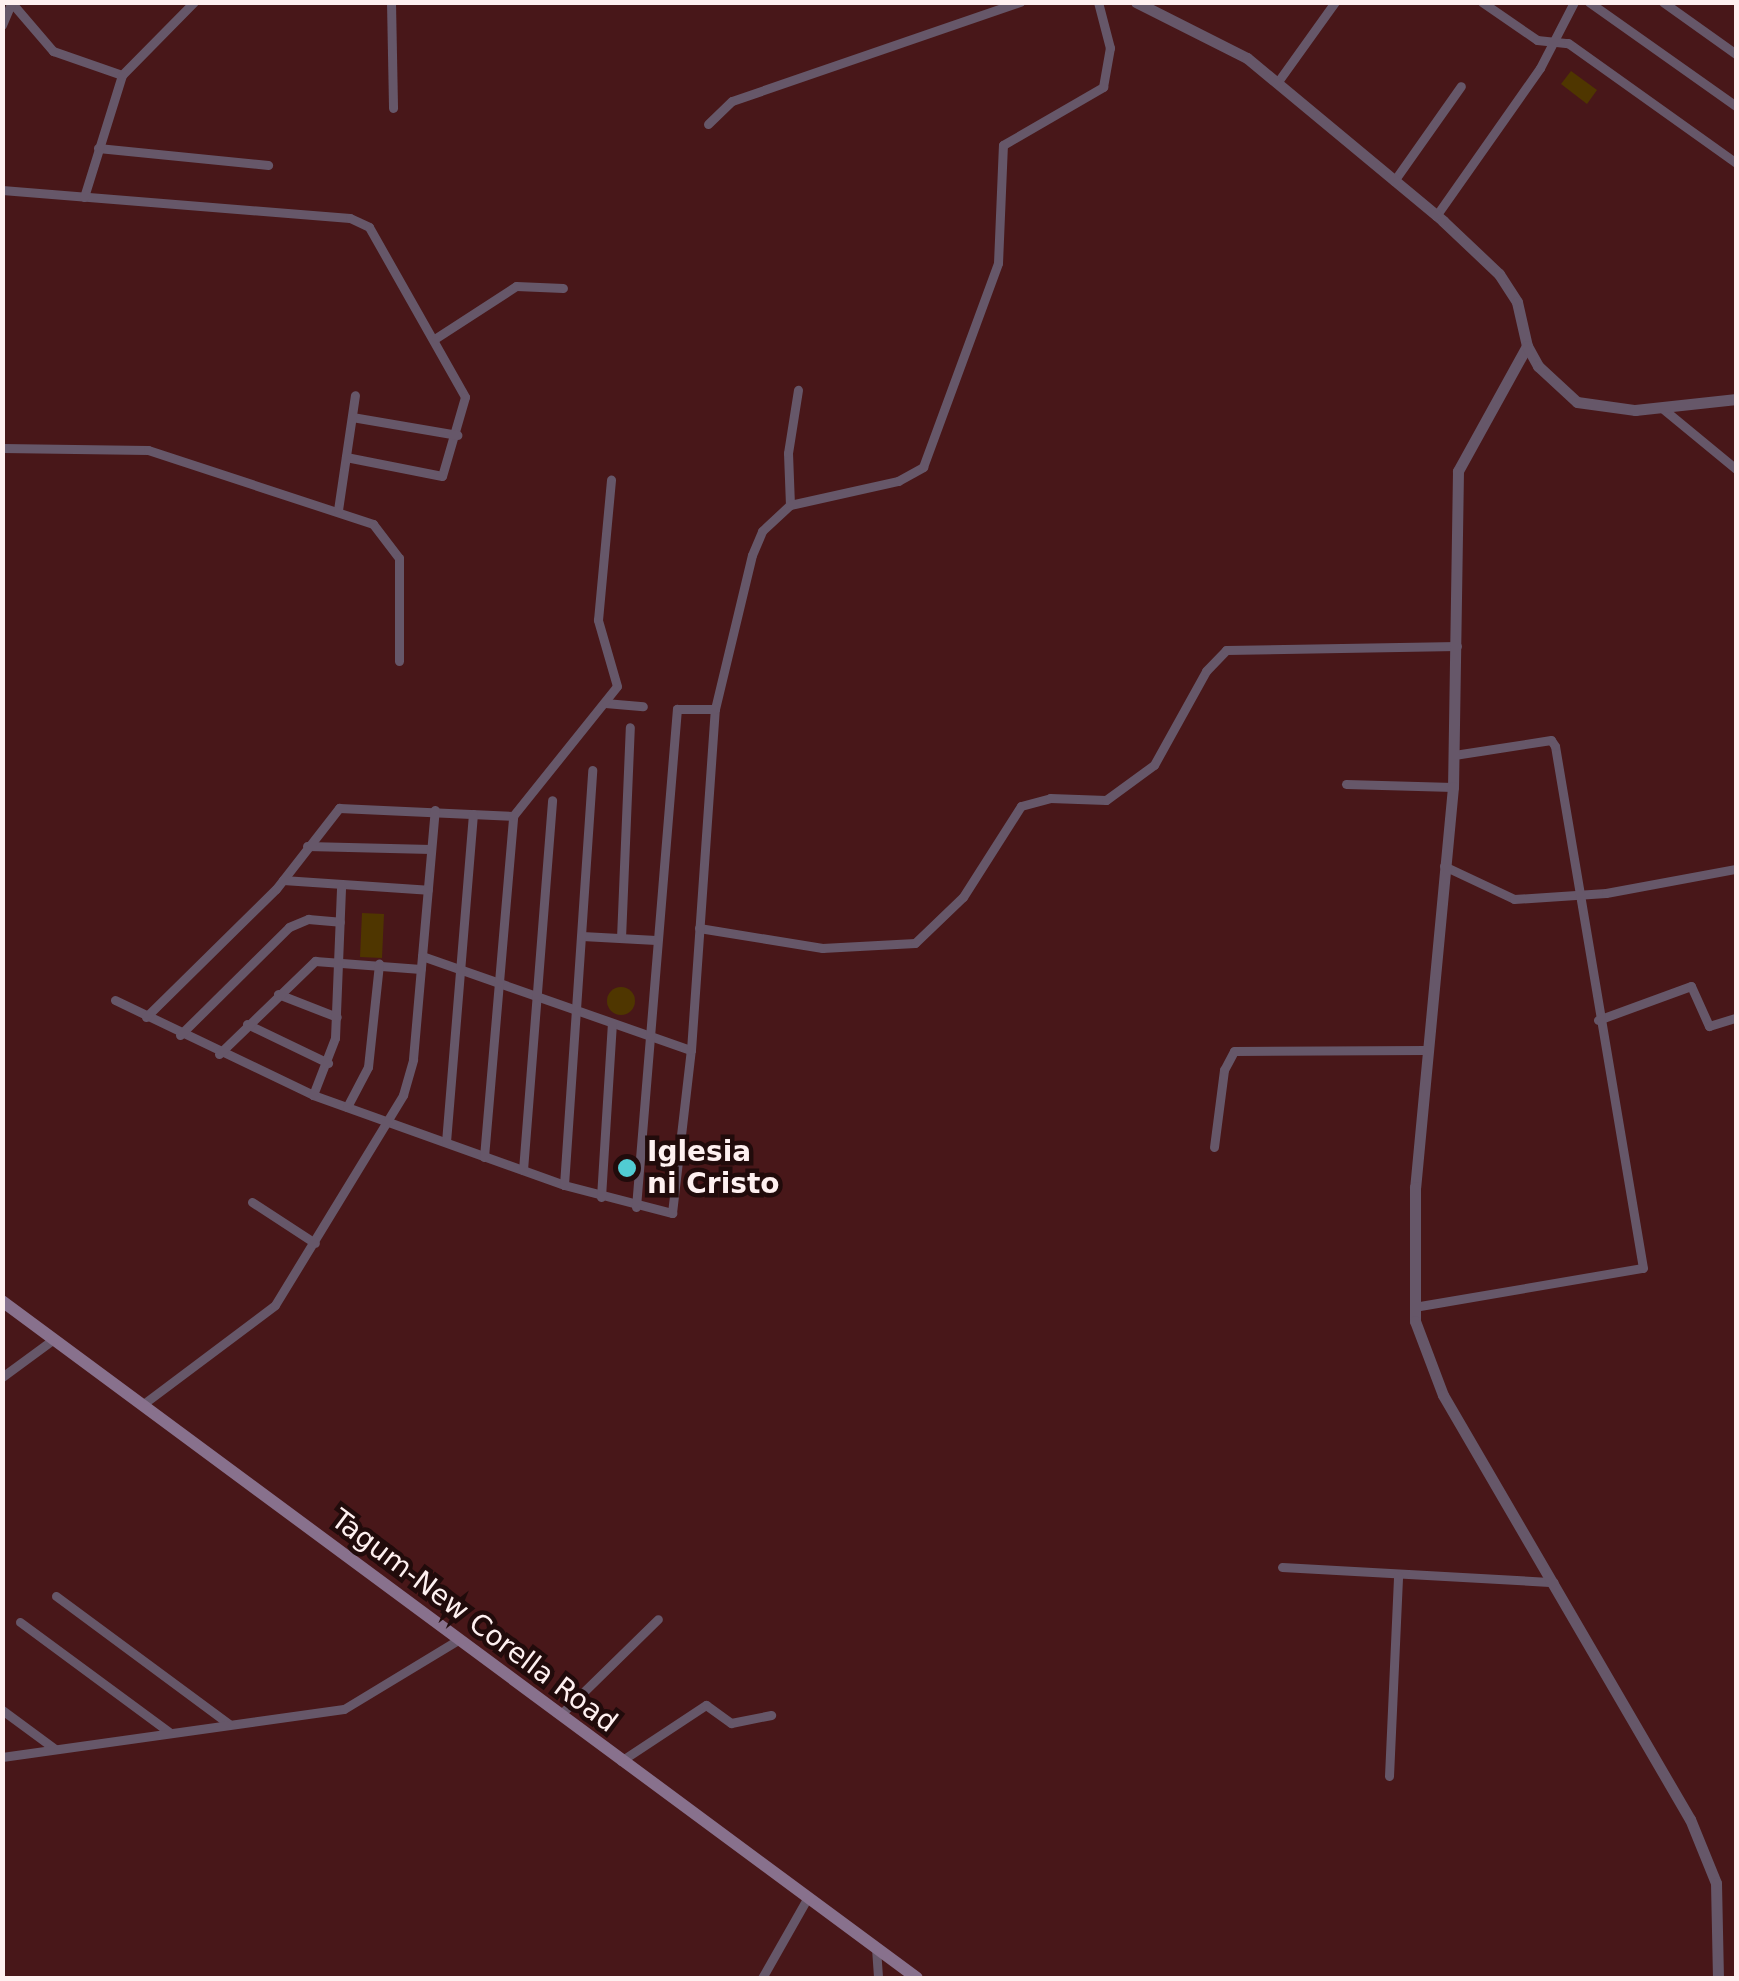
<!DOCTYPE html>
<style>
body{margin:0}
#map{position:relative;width:1739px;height:1981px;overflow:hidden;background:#481719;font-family:"DejaVu Sans",sans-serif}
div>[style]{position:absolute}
.green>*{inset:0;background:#4f3600}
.round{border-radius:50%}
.minor>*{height:9px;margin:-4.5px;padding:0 4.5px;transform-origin:4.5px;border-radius:4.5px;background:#665769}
.tertiary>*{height:11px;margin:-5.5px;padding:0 5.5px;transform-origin:5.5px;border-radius:5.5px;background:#665769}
.secondary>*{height:12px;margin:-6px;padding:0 6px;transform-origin:6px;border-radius:6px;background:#88718d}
.dots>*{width:28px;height:28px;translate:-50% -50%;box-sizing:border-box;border:5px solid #210b0b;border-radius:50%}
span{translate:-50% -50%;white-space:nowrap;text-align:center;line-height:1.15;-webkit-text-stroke:9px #210b0b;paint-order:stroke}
.poi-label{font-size:28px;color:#fef0f0;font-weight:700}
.left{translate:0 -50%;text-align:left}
.street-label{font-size:28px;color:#fef0f0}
.frame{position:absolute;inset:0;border:5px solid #fef0f0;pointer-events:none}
</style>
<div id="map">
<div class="green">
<div style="clip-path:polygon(1571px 71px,1597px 90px,1587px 104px,1561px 84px)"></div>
<div style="clip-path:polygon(362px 913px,384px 914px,382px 958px,360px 957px)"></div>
<div class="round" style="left:607px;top:987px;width:28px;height:28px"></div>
</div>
<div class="minor">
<div style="left:11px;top:2px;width:65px;rotate:49.4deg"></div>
<div style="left:53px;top:51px;width:73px;rotate:19.2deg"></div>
<div style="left:391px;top:2px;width:106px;rotate:88.9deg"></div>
<div style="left:1482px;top:2px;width:67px;rotate:34.6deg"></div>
<div style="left:1537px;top:40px;width:31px;rotate:6deg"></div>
<div style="left:1568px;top:43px;width:206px;rotate:35.5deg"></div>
<div style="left:1589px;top:2px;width:180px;rotate:35.3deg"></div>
<div style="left:1663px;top:2px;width:90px;rotate:35.5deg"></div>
<div style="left:2px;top:25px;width:23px;rotate:-67deg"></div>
<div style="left:1277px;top:83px;width:100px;rotate:-54.4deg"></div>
<div style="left:708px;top:124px;width:33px;rotate:-44deg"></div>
<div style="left:732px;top:101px;width:305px;rotate:-19deg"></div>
<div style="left:98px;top:148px;width:171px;rotate:5.7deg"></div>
<div style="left:1394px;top:181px;width:116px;rotate:-54.8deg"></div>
<div style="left:2px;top:190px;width:349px;rotate:4.6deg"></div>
<div style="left:350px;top:218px;width:21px;rotate:25deg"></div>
<div style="left:369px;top:227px;width:195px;rotate:60.5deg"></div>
<div style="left:465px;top:397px;width:82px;rotate:106.2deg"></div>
<div style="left:442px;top:476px;width:98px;rotate:-168.8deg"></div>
<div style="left:84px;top:197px;width:128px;rotate:-72.7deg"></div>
<div style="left:122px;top:75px;width:103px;rotate:-45.4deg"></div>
<div style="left:1436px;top:216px;width:181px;rotate:-54.9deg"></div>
<div style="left:1540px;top:68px;width:74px;rotate:-62.7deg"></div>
<div style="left:436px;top:338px;width:95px;rotate:-33deg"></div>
<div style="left:516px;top:286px;width:47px;rotate:2.4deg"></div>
<div style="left:1662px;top:408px;width:96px;rotate:39.5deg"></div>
<div style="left:352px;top:417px;width:107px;rotate:9.7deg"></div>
<div style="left:2px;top:448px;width:146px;rotate:0.8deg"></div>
<div style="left:148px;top:450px;width:237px;rotate:18.2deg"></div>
<div style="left:373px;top:524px;width:43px;rotate:52.6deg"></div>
<div style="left:399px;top:558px;width:103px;rotate:90deg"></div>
<div style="left:790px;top:505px;width:52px;rotate:-92.2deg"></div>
<div style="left:788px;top:453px;width:64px;rotate:-81deg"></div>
<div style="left:338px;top:510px;width:116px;rotate:-81.6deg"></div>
<div style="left:605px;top:703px;width:38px;rotate:5deg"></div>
<div style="left:1346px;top:784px;width:107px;rotate:1.6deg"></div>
<div style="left:307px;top:846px;width:124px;rotate:1.4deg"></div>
<div style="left:1444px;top:866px;width:77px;rotate:25.2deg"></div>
<div style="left:1514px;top:899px;width:92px;rotate:-3.7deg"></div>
<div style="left:1606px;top:893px;width:132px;rotate:-10.5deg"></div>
<div style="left:283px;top:880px;width:145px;rotate:3.9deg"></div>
<div style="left:699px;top:928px;width:125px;rotate:9.2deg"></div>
<div style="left:822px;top:948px;width:93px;rotate:-3.1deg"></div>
<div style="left:915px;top:943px;width:66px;rotate:-43.8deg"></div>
<div style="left:963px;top:897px;width:108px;rotate:-57.5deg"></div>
<div style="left:1021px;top:806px;width:30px;rotate:-15deg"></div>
<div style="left:1050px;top:798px;width:56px;rotate:2deg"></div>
<div style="left:1106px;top:800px;width:59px;rotate:-36.1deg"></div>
<div style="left:1154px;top:765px;width:107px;rotate:-61deg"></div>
<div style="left:1206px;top:671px;width:29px;rotate:-46deg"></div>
<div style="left:1226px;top:650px;width:231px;rotate:-1deg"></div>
<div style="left:582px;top:936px;width:74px;rotate:3.1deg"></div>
<div style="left:621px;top:938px;width:211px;rotate:-87.6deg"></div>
<div style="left:422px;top:956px;width:285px;rotate:19.3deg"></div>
<div style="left:278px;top:994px;width:63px;rotate:21.3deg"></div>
<div style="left:115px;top:1000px;width:220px;rotate:25.6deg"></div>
<div style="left:313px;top:1095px;width:267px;rotate:19.7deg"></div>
<div style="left:564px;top:1185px;width:112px;rotate:14.5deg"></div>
<div style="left:672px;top:1213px;width:164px;rotate:-83.4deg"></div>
<div style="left:691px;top:1050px;width:342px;rotate:-86deg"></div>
<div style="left:715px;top:709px;width:158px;rotate:-76.5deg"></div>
<div style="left:752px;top:555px;width:26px;rotate:-67deg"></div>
<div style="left:762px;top:531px;width:38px;rotate:-43deg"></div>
<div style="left:790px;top:505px;width:111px;rotate:-12.5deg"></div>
<div style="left:898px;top:481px;width:29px;rotate:-29deg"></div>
<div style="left:923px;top:467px;width:217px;rotate:-69.8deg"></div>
<div style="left:998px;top:263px;width:118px;rotate:-87.6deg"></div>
<div style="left:1003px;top:145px;width:116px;rotate:-30.1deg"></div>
<div style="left:1103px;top:87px;width:40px;rotate:-80deg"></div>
<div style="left:1110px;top:48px;width:48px;rotate:-104.6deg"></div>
<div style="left:146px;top:1017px;width:182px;rotate:-44.6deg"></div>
<div style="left:276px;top:889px;width:103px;rotate:-52.1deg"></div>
<div style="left:339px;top:808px;width:174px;rotate:2.6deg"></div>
<div style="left:1598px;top:1020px;width:99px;rotate:-20.1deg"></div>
<div style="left:1691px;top:986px;width:44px;rotate:65.8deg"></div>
<div style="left:1709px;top:1026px;width:28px;rotate:-17deg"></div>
<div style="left:247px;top:1024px;width:90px;rotate:25.7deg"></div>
<div style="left:180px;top:1035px;width:153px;rotate:-44.7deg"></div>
<div style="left:289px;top:927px;width:21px;rotate:-23deg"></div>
<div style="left:308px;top:919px;width:32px;rotate:5deg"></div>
<div style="left:219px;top:1054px;width:134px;rotate:-44.1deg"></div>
<div style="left:315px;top:961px;width:106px;rotate:4.3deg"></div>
<div style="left:313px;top:1095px;width:61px;rotate:-68.9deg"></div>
<div style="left:335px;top:1038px;width:152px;rotate:-87.7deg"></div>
<div style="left:347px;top:1107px;width:45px;rotate:-62.3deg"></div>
<div style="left:368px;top:1067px;width:104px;rotate:-83.9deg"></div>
<div style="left:446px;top:1142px;width:329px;rotate:-85.3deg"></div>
<div style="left:1214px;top:1147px;width:78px;rotate:-82.6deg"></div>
<div style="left:1224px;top:1070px;width:21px;rotate:-62deg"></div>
<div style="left:1234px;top:1051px;width:192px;rotate:-0.3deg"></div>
<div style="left:484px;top:1157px;width:342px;rotate:-85.1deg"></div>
<div style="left:513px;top:816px;width:166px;rotate:-51.3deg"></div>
<div style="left:617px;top:686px;width:69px;rotate:-106.1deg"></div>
<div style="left:598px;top:620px;width:141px;rotate:-84.7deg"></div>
<div style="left:523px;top:1170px;width:371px;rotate:-85.5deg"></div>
<div style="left:564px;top:1185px;width:416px;rotate:-86.1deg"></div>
<div style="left:601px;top:1197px;width:174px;rotate:-86.4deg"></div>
<div style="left:252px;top:1202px;width:75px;rotate:33.1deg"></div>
<div style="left:636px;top:1207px;width:500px;rotate:-85.3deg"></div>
<div style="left:677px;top:709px;width:38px"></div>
<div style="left:1414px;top:1307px;width:232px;rotate:-9.7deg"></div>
<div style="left:1643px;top:1268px;width:529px;rotate:-99.57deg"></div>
<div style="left:1555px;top:746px;width:7px;rotate:-124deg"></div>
<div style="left:1551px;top:740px;width:98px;rotate:171.2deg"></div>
<div style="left:2px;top:1377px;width:64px;rotate:-36.2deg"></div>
<div style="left:142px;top:1405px;width:166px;rotate:-36.9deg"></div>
<div style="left:275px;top:1305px;width:246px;rotate:-58.6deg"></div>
<div style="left:403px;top:1095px;width:37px;rotate:-74deg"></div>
<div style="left:413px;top:1059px;width:250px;rotate:-85deg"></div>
<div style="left:1282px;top:1567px;width:272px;rotate:3.2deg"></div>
<div style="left:56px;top:1596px;width:215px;rotate:36.5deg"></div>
<div style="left:20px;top:1622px;width:185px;rotate:36.4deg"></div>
<div style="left:2px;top:1710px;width:66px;rotate:36.3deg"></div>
<div style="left:560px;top:1715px;width:137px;rotate:-44.4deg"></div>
<div style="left:2px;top:1757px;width:345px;rotate:-8deg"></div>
<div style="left:344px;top:1709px;width:133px;rotate:-31.2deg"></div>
<div style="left:621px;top:1761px;width:102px;rotate:-33.4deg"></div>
<div style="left:706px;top:1705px;width:31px;rotate:36deg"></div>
<div style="left:731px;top:1723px;width:41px;rotate:-11.3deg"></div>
<div style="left:1389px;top:1776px;width:201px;rotate:-87.4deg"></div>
<div style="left:876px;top:1948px;width:30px;rotate:86deg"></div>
<div style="left:762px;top:1978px;width:93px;rotate:-60.4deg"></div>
</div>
<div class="tertiary">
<div style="left:1136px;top:2px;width:124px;rotate:26.8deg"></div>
<div style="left:1247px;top:58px;width:255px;rotate:39.7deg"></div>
<div style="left:1443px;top:221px;width:77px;rotate:43.4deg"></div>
<div style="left:1499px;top:274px;width:33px;rotate:57deg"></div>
<div style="left:1517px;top:302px;width:45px;rotate:77.2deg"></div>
<div style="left:1527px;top:346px;width:143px;rotate:118.9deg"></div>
<div style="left:1458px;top:471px;width:316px;rotate:90.9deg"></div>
<div style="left:1453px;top:787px;width:402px;rotate:95.4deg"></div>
<div style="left:1415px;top:1187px;width:134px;rotate:90deg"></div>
<div style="left:1415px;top:1321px;width:79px;rotate:69.3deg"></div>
<div style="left:1443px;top:1395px;width:491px;rotate:59.8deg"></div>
<div style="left:1690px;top:1819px;width:69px;rotate:67.9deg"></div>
<div style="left:1716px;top:1883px;width:95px;rotate:88.8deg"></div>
<div style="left:1527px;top:346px;width:23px;rotate:61deg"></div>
<div style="left:1538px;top:366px;width:53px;rotate:42.7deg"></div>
<div style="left:1577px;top:402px;width:59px;rotate:7.9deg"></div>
<div style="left:1635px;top:410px;width:102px;rotate:-6.2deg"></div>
</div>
<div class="secondary">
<div style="left:2px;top:1301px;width:1138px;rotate:36.5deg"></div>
</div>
<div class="dots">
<div style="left:627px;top:1168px;background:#51ccd3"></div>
</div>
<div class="poi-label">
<span class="left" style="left:647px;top:1168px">Iglesia<br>ni Cristo</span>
</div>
<div class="street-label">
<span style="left:474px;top:1621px;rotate:37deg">Tagum-New Corella Road</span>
</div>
<div class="frame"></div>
</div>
